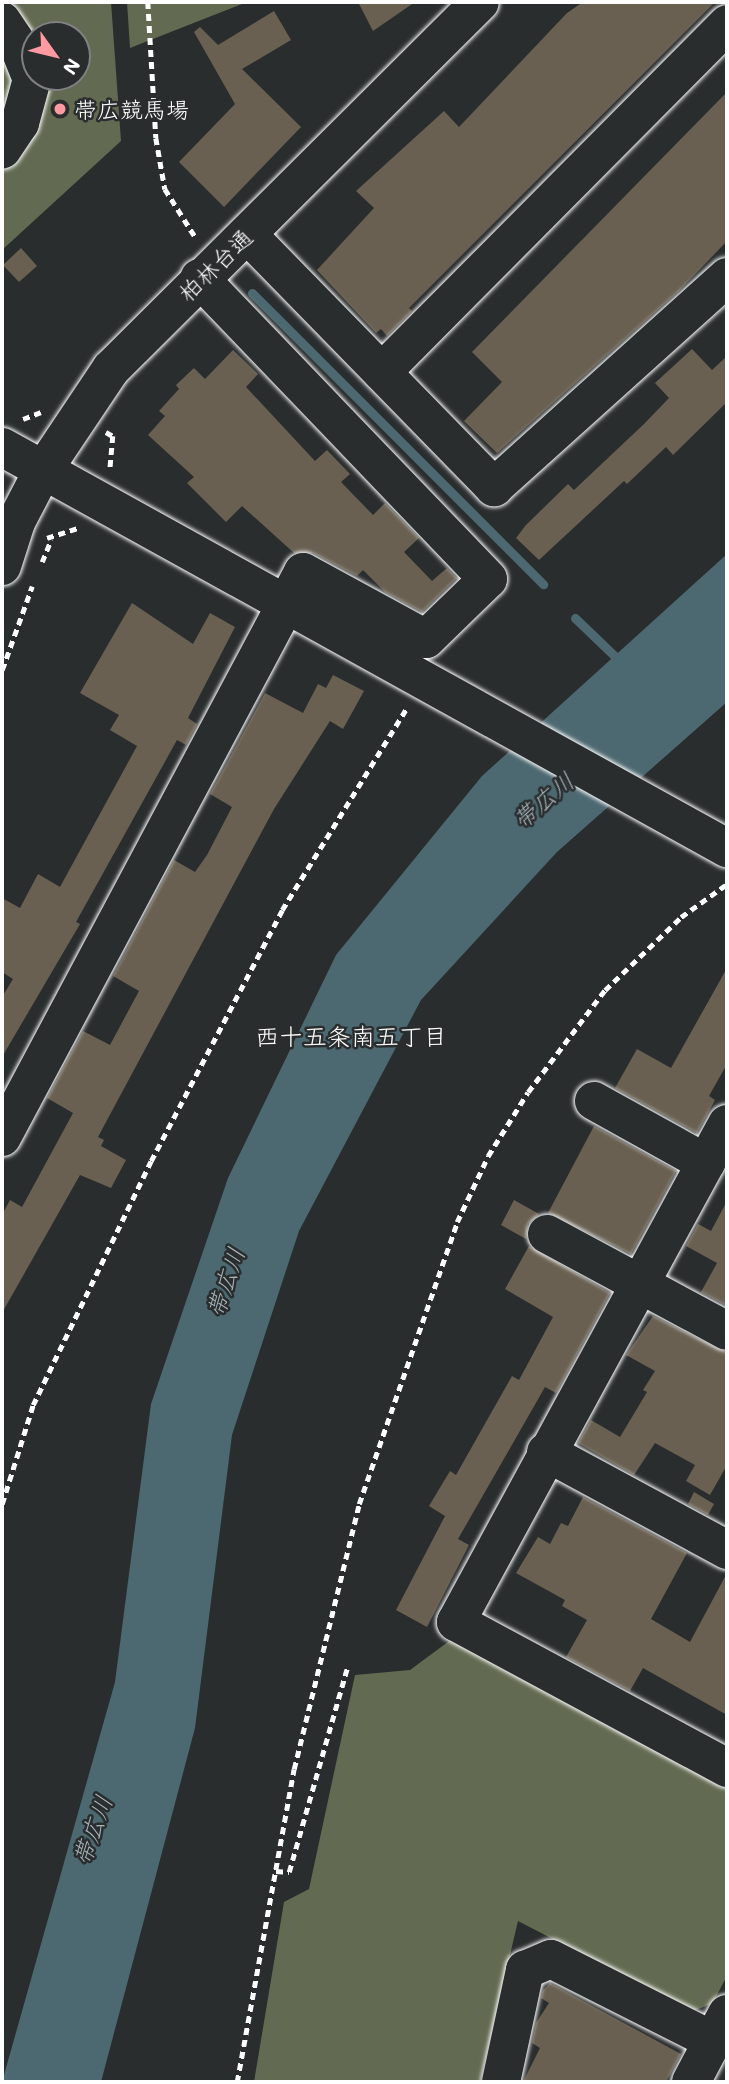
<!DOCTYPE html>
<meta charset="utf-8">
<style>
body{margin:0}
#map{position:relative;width:729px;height:2084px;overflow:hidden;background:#2a2d2e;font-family:Mali,"Klee One",sans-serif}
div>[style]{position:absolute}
.green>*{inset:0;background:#626b51}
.water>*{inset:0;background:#4c6870}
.stream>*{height:9px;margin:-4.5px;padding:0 4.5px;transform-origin:4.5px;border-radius:4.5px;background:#4c6870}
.building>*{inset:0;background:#696051}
.path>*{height:4.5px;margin-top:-2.25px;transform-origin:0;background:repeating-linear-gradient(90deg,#fff 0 7px,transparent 0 12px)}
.roads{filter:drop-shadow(0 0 2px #fff) drop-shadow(0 0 2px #fff)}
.minor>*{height:38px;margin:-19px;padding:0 19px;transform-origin:19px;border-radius:19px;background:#2a2d2e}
.dots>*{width:19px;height:19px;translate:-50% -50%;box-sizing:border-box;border:4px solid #2a2d2e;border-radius:50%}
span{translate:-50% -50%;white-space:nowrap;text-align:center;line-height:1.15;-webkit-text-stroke:5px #2a2d2e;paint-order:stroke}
.poi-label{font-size:23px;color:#fff}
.left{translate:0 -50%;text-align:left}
.street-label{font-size:23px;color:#fff}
.water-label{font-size:24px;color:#a6b4b8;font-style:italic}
.neighbourhood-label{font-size:24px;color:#fff}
.frame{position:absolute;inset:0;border:4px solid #fff;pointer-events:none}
.north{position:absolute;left:21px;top:21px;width:70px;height:70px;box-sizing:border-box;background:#2a2d2e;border:2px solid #7f8182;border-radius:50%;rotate:124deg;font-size:19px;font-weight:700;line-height:28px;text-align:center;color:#fff}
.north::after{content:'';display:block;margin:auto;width:24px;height:32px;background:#ff9aa2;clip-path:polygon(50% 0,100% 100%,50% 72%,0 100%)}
</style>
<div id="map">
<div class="green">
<div style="clip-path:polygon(evenodd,2px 2px,111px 2px,121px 141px,2px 250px,2px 2px,35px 35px,77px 35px,77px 77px,35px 77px,35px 35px)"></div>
<div style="clip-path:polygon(127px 2px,247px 2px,130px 48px)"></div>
<div style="clip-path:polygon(452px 1639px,727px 1784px,727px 1976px,712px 2004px,692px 2011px,518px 1921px,480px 2082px,254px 2082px,284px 1902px,309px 1889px,355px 1675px,410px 1670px)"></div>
</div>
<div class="water">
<div style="clip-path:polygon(727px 554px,727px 702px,557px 852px,421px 1000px,299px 1231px,232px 1435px,195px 1728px,101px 2082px,2px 2082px,115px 1682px,151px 1404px,228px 1178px,336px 955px,482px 776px)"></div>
</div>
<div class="stream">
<div style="left:252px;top:293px;width:412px;rotate:45deg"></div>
<div style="left:575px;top:618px;width:65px;rotate:43.8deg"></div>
</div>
<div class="building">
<div style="clip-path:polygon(358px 2px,415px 2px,373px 31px)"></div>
<div style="clip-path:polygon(583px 2px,715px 2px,409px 308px,412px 311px,387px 336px,381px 329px,376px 333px,317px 270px,374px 208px,356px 191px,444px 111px,459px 127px,567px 13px)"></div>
<div style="clip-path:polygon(274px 11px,291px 40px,242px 69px,301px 127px,224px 207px,179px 162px,235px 104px,194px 32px,200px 27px,218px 45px)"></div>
<div style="clip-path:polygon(727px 92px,727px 241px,680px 290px,497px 453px,464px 421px,502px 382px,472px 352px)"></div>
<div style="clip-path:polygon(21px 248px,37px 266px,19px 282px,3px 265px)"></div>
<div style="clip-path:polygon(692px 349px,712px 370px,727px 356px,727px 402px,673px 455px,666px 447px,627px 484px,624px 481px,539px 560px,516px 538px,526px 525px,568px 484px,574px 490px,644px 424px,669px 398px,655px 383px)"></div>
<div style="clip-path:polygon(233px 350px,258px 374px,246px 387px,315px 461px,327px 450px,350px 474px,341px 482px,373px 515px,385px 503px,419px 538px,404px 552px,432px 581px,447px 568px,457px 578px,422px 612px,385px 592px,363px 570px,357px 576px,313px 553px,294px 553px,242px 506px,226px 522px,187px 483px,194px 477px,148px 435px,165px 416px,159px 411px,179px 389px,176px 385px,194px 368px,205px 379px)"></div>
<div style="clip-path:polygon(132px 603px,193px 644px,210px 613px,235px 627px,188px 718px,197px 724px,186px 745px,177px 740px,76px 922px,80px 924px,2px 1057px,2px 997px,13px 979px,2px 972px,2px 898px,20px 908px,38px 874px,60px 887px,137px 746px,110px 730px,119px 715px,80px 693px)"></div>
<div style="clip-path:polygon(333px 675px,364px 691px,343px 729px,330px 721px,274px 809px,98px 1137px,104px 1140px,101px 1146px,126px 1160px,111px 1188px,80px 1175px,2px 1313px,2px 1215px,10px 1200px,22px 1207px,73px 1113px,47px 1098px,83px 1031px,110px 1045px,139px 991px,113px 976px,174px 860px,195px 872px,207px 855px,232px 807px,210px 794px,265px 693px,303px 713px,318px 684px,326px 688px)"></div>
<div style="clip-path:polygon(727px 968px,727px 1064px,709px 1096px,715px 1100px,697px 1133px,615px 1088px,637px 1049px,671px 1068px)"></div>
<div style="clip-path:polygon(594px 1126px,676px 1171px,631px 1254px,548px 1213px)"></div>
<div style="clip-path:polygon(514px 1200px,539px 1214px,528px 1224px,526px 1239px,501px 1225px)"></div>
<div style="clip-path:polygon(727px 1201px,727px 1306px,701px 1292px,717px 1263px,686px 1246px,698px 1224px,711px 1231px)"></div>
<div style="clip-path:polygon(529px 1246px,610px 1293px,556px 1393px,545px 1387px,458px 1539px,469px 1545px,427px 1627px,396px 1610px,445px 1516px,429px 1506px,450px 1471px,456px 1475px,512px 1376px,519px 1380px,553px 1317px,505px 1289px)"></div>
<div style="clip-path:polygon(653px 1316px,727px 1353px,727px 1465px,710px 1495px,686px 1481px,695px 1465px,655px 1443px,634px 1475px,578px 1443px,591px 1420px,620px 1437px,647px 1392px,643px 1390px,655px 1371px,626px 1355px)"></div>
<div style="clip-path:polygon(694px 1492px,714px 1504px,708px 1515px,688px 1504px)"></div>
<div style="clip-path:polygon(583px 1497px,687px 1553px,651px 1619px,690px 1642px,727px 1573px,727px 1715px,643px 1668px,630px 1691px,566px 1657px,587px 1620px,562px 1606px,565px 1600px,516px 1573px,538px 1537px,550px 1544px,561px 1523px,568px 1526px)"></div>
<div style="clip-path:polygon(550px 1983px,681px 2054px,666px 2082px,523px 2082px,540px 2048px,532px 2043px,536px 2023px,549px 2003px,541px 1998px,543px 1990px)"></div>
</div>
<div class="path">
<div style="left:148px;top:2px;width:136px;rotate:86.6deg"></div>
<div style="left:156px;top:138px;width:52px;rotate:80deg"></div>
<div style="left:165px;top:189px;width:58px;rotate:57.7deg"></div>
<div style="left:23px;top:419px;width:19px;rotate:-21deg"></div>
<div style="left:106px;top:432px;width:8px;rotate:30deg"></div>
<div style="left:113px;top:436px;width:33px;rotate:95deg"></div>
<div style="left:47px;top:538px;width:32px;rotate:-18deg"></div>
<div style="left:42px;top:562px;width:24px;rotate:-68deg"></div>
<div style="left:2px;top:670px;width:89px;rotate:-70.3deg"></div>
<div style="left:2px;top:1504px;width:104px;rotate:-72.6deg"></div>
<div style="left:33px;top:1405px;width:271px;rotate:-64.2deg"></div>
<div style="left:151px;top:1161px;width:283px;rotate:-62.4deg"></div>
<div style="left:282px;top:910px;width:238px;rotate:-58.3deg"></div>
<div style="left:276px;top:1871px;width:13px;rotate:4deg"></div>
<div style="left:289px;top:1872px;width:215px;rotate:-74.1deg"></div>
<div style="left:237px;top:2082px;width:318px;rotate:-79.7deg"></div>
<div style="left:294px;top:1769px;width:273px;rotate:-76.2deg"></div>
<div style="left:359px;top:1504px;width:299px;rotate:-70.8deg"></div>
<div style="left:457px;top:1222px;width:73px;rotate:-64.8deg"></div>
<div style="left:488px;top:1156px;width:75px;rotate:-58deg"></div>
<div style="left:528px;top:1092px;width:128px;rotate:-53deg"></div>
<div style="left:605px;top:990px;width:105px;rotate:-43.8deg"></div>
<div style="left:681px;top:917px;width:57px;rotate:-35.7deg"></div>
</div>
<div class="roads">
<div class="minor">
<div style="left:2px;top:21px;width:29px;rotate:56deg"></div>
<div style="left:18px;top:45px;width:37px;rotate:68deg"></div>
<div style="left:32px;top:79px;width:46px;rotate:105.3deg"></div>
<div style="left:20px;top:123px;width:32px;rotate:124deg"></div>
<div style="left:247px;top:234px;width:354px;rotate:45.7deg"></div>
<div style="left:494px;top:487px;width:314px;rotate:-42deg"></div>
<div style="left:382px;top:372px;width:490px;rotate:-45.2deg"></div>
<div style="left:2px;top:447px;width:829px;rotate:28.95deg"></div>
<div style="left:2px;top:566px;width:46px;rotate:-72.3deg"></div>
<div style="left:16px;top:522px;width:56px;rotate:-62.5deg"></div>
<div style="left:42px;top:472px;width:124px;rotate:-56.2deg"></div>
<div style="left:111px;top:369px;width:520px;rotate:-44.84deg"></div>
<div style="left:594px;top:1101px;width:128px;rotate:29deg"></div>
<div style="left:727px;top:1124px;width:567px;rotate:118.55deg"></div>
<div style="left:456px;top:1622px;width:308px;rotate:28.3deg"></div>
<div style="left:2px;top:1137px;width:640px;rotate:-61.95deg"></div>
<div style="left:303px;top:572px;width:140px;rotate:28.6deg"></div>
<div style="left:426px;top:639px;width:86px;rotate:-44.1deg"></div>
<div style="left:488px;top:579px;width:417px;rotate:-133.8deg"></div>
<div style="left:547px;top:1234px;width:204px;rotate:28.3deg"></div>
<div style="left:546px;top:1452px;width:206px;rotate:28.4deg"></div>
<div style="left:501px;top:2082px;width:115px;rotate:-77.9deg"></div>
<div style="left:525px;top:1970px;width:28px;rotate:-23deg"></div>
<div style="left:551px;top:1959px;width:182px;rotate:26.8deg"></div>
<div style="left:691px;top:2082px;width:77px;rotate:-62.1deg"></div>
</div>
</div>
<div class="dots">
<div style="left:60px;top:109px;background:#ff9aa2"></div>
</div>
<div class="poi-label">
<span class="left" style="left:74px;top:109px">帯広競馬場</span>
</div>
<div class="street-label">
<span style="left:215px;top:265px;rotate:-44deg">柏林台通</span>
</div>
<div class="water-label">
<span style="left:543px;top:800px;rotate:-40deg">帯広川</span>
<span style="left:225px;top:1282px;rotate:-71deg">帯広川</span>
<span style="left:92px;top:1830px;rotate:-70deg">帯広川</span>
</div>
<div class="neighbourhood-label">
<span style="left:351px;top:1036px">西十五条南五丁目</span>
</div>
<div class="frame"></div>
<div class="north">N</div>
</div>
